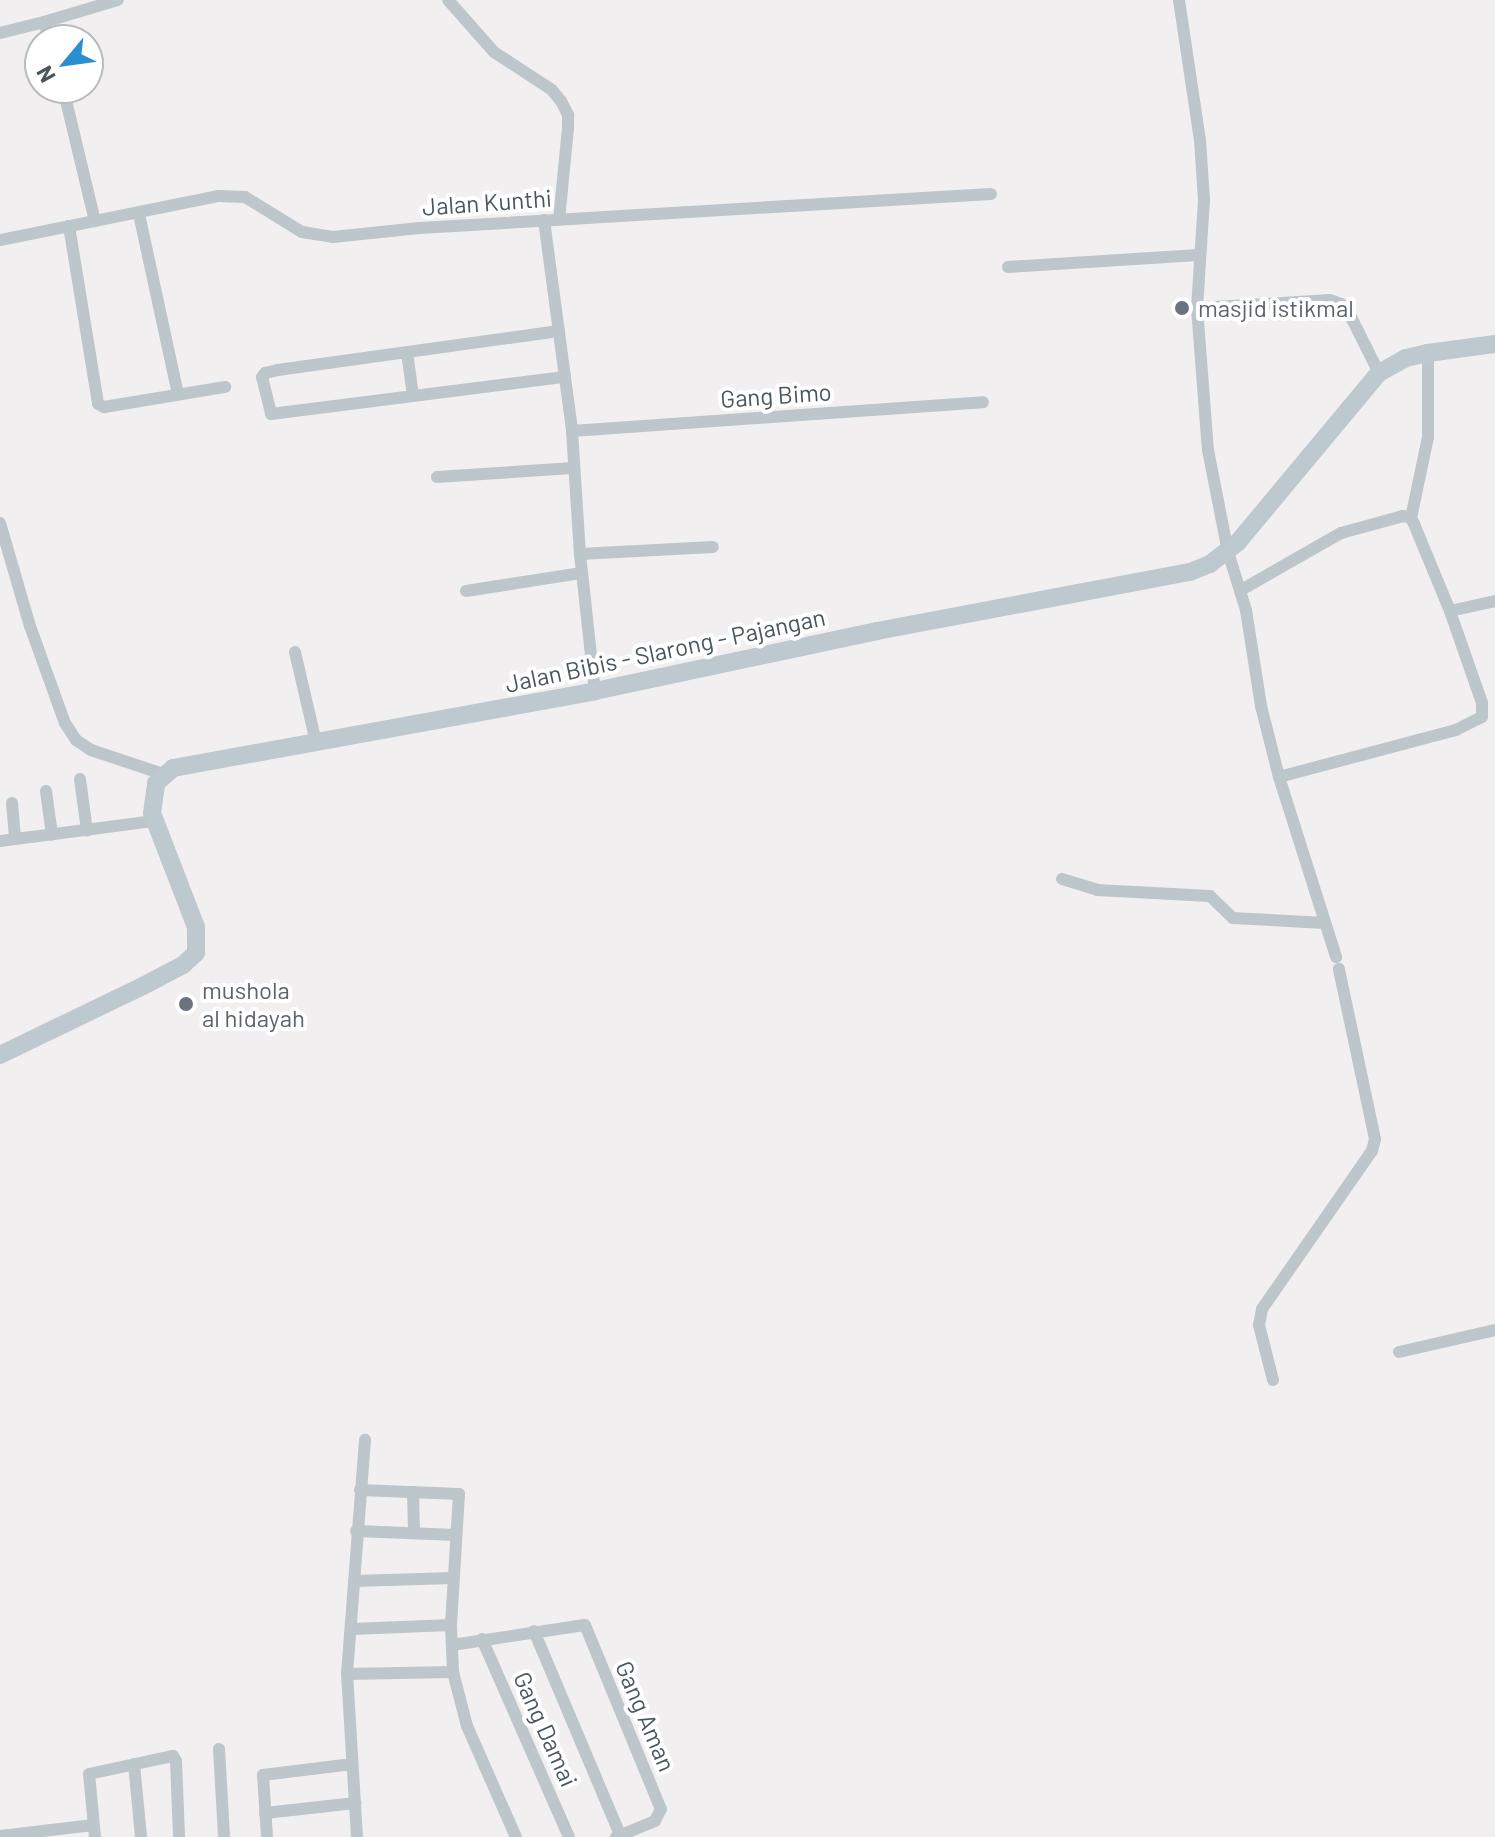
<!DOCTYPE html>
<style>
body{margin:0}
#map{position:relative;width:1495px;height:1837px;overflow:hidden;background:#f2eff0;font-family:Barlow,sans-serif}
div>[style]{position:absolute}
.street>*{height:12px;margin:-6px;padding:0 6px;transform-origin:6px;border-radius:6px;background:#bcc6cb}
.secondary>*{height:18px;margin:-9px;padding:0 9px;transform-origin:9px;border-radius:9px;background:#bdc9cf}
.dots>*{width:22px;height:22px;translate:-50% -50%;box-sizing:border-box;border:4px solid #fff;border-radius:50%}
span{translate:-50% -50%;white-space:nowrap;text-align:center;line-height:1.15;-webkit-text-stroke:8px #fff;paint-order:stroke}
.street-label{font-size:24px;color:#49565b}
.worship-label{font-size:24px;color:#5b616d}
.left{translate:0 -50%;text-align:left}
.north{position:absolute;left:24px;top:24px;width:80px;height:80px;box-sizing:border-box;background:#fff;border:2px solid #b6bbbd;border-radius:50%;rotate:241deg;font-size:22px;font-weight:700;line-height:32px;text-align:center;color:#49565b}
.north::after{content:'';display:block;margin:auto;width:28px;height:36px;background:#2a8fd1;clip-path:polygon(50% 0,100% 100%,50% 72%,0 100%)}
</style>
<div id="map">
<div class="street">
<div style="left:448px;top:0;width:69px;rotate:48.5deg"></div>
<div style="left:494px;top:52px;width:69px;rotate:33.2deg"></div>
<div style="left:552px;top:90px;width:14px;rotate:51deg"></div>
<div style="left:561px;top:101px;width:16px;rotate:63deg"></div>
<div style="left:568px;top:115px;width:13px;rotate:90deg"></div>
<div style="left:568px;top:128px;width:92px;rotate:95.6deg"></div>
<div style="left:1179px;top:0;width:142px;rotate:81.5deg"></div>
<div style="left:1200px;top:140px;width:60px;rotate:86.2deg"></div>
<div style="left:1204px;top:200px;width:108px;rotate:93.7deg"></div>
<div style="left:1197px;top:308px;width:142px;rotate:85.6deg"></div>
<div style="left:1208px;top:450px;width:104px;rotate:78.9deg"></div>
<div style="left:1228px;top:552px;width:61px;rotate:72.8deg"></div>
<div style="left:1246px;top:610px;width:97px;rotate:81.1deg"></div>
<div style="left:1261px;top:706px;width:73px;rotate:75.8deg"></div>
<div style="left:1279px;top:777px;width:189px;rotate:72.4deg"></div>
<div style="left:44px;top:22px;width:77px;rotate:-16.6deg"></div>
<div style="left:0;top:33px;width:45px;rotate:-14deg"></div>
<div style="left:44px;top:22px;width:19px;rotate:72deg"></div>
<div style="left:63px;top:88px;width:137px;rotate:76.5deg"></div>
<div style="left:139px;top:214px;width:184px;rotate:77.8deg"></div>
<div style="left:544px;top:220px;width:213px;rotate:82.4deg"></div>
<div style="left:572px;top:431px;width:123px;rotate:86.3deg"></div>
<div style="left:580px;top:554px;width:138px;rotate:83.8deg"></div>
<div style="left:69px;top:226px;width:180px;rotate:80.7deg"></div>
<div style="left:98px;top:404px;width:7px;rotate:27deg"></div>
<div style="left:104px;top:407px;width:123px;rotate:-9.4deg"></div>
<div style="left:0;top:240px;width:222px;rotate:-11.4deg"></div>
<div style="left:218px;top:196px;width:27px;rotate:2deg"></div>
<div style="left:245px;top:197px;width:67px;rotate:31.6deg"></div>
<div style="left:302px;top:232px;width:31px;rotate:9deg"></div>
<div style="left:333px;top:237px;width:87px;rotate:-5.9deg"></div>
<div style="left:420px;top:228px;width:572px;rotate:-3.41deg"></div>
<div style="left:1008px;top:267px;width:191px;rotate:-3.6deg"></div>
<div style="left:1197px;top:308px;width:133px;rotate:-3.4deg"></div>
<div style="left:1330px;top:300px;width:12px;rotate:20deg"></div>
<div style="left:1341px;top:304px;width:14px;rotate:51deg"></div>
<div style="left:1350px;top:315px;width:65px;rotate:63.4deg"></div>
<div style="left:559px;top:331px;width:284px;rotate:172.1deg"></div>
<div style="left:278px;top:370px;width:13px;rotate:167deg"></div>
<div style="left:265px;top:373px;width:5px;rotate:127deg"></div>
<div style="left:262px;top:377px;width:38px;rotate:76deg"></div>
<div style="left:271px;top:414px;width:296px;rotate:-7.2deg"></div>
<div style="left:407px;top:352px;width:44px;rotate:82.2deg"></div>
<div style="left:572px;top:431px;width:412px;rotate:-4deg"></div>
<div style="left:437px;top:477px;width:136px;rotate:-3.8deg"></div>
<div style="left:1411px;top:518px;width:83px;rotate:-78.1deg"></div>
<div style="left:1428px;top:437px;width:84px;rotate:-90deg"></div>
<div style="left:0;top:523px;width:107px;rotate:73.8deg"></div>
<div style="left:30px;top:626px;width:103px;rotate:70.2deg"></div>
<div style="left:65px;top:723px;width:20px;rotate:57deg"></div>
<div style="left:76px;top:740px;width:18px;rotate:34deg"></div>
<div style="left:91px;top:750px;width:76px;rotate:18.4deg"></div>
<div style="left:580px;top:554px;width:133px;rotate:-3deg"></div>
<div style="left:1241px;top:590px;width:115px;rotate:-29.7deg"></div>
<div style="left:1341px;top:533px;width:64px;rotate:-15.3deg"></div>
<div style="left:1403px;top:516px;width:8px;rotate:14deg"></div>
<div style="left:1411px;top:518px;width:7px;rotate:63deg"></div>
<div style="left:1414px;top:524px;width:94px;rotate:67.5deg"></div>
<div style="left:1450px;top:611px;width:46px;rotate:-12.5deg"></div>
<div style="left:466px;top:591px;width:116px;rotate:-8.9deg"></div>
<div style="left:295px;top:652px;width:92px;rotate:76.9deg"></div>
<div style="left:1279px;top:777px;width:183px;rotate:-14.9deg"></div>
<div style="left:1456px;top:730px;width:29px;rotate:-27deg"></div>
<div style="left:1482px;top:717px;width:14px;rotate:-90deg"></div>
<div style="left:1482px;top:703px;width:97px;rotate:-109.2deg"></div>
<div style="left:80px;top:779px;width:52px;rotate:82.3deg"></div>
<div style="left:46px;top:791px;width:44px;rotate:82.2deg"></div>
<div style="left:12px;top:803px;width:36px;rotate:85deg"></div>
<div style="left:0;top:841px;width:156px;rotate:-7.4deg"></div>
<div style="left:1062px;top:879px;width:37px;rotate:17deg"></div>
<div style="left:1097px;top:890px;width:113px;rotate:3deg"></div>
<div style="left:1210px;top:896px;width:32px;rotate:44deg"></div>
<div style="left:1233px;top:918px;width:92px;rotate:3.1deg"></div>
<div style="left:1399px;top:1352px;width:98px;rotate:-12.9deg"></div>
<div style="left:1273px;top:1380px;width:57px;rotate:-104.3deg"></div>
<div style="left:1259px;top:1325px;width:16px;rotate:-79deg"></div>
<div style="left:1262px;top:1309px;width:193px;rotate:-55.2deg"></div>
<div style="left:1372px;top:1151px;width:12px;rotate:-76deg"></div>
<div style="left:1375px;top:1139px;width:174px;rotate:-102deg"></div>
<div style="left:360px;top:1490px;width:99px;rotate:2.3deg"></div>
<div style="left:459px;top:1494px;width:131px;rotate:93.5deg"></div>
<div style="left:451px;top:1625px;width:47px;rotate:87.6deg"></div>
<div style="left:453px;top:1672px;width:56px;rotate:75.5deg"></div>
<div style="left:467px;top:1726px;width:121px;rotate:66.2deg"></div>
<div style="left:413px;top:1492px;width:41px;rotate:88.6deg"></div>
<div style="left:356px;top:1531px;width:100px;rotate:2.3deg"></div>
<div style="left:354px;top:1581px;width:99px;rotate:-1.7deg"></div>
<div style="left:352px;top:1629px;width:99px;rotate:-2.3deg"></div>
<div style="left:534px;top:1631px;width:224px;rotate:67.1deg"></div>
<div style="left:482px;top:1639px;width:216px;rotate:66.3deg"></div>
<div style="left:452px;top:1645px;width:134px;rotate:-8.6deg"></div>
<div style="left:585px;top:1625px;width:199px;rotate:67.6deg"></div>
<div style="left:661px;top:1809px;width:13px;rotate:117deg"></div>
<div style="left:655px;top:1821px;width:42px;rotate:157.7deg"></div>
<div style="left:347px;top:1674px;width:106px;rotate:-1.1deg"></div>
<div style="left:219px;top:1749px;width:88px;rotate:86.7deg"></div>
<div style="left:134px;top:1764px;width:73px;rotate:84.5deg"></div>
<div style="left:265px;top:1813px;width:91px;rotate:-6.3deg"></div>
<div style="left:0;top:1836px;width:94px;rotate:-6.7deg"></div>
<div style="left:95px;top:1837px;width:63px;rotate:-95.4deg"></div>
<div style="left:89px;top:1774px;width:86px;rotate:-12.1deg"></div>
<div style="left:173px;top:1756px;width:6px;rotate:59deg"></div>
<div style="left:176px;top:1761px;width:76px;rotate:87.7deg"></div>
<div style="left:267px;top:1837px;width:62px;rotate:-93.7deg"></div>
<div style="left:263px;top:1775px;width:90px;rotate:-7deg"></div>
<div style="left:357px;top:1837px;width:163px;rotate:-93.5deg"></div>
<div style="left:347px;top:1674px;width:235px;rotate:-85.6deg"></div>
</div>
<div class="secondary">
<div style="left:0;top:1055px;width:159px;rotate:-25.8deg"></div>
<div style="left:143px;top:986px;width:45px;rotate:-27.7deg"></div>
<div style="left:183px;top:965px;width:18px;rotate:-43deg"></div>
<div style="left:196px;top:953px;width:26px;rotate:-90deg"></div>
<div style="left:196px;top:927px;width:122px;rotate:-111.1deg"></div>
<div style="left:152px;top:813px;width:30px;rotate:-82deg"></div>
<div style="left:156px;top:783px;width:23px;rotate:-41deg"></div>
<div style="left:173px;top:768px;width:429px;rotate:-10.3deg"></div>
<div style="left:595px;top:691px;width:288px;rotate:-12deg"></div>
<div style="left:877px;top:631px;width:319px;rotate:-10.7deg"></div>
<div style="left:1190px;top:572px;width:22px;rotate:-22deg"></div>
<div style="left:1210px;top:564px;width:36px;rotate:-38deg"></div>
<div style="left:1238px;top:542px;width:220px;rotate:-50.2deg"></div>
<div style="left:1379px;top:373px;width:31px;rotate:-29deg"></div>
<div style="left:1406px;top:358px;width:23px;rotate:-13deg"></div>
<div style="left:1428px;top:353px;width:68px;rotate:-7.7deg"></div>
</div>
<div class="dots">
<div style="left:1182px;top:308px;background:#6b7280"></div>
<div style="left:186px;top:1004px;background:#6b7280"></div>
</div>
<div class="street-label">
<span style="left:487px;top:202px;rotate:-4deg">Jalan Kunthi</span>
<span style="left:776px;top:395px;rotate:-4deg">Gang Bimo</span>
<span style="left:665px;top:650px;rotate:-12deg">Jalan Bibis - Slarong - Pajangan</span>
<span style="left:646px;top:1716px;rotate:67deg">Gang Aman</span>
<span style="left:546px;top:1729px;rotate:66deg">Gang Damai</span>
</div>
<div class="worship-label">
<span class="left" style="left:1198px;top:308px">masjid istikmal</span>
<span class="left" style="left:202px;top:1004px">mushola<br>al hidayah</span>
</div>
<div class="north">N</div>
</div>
